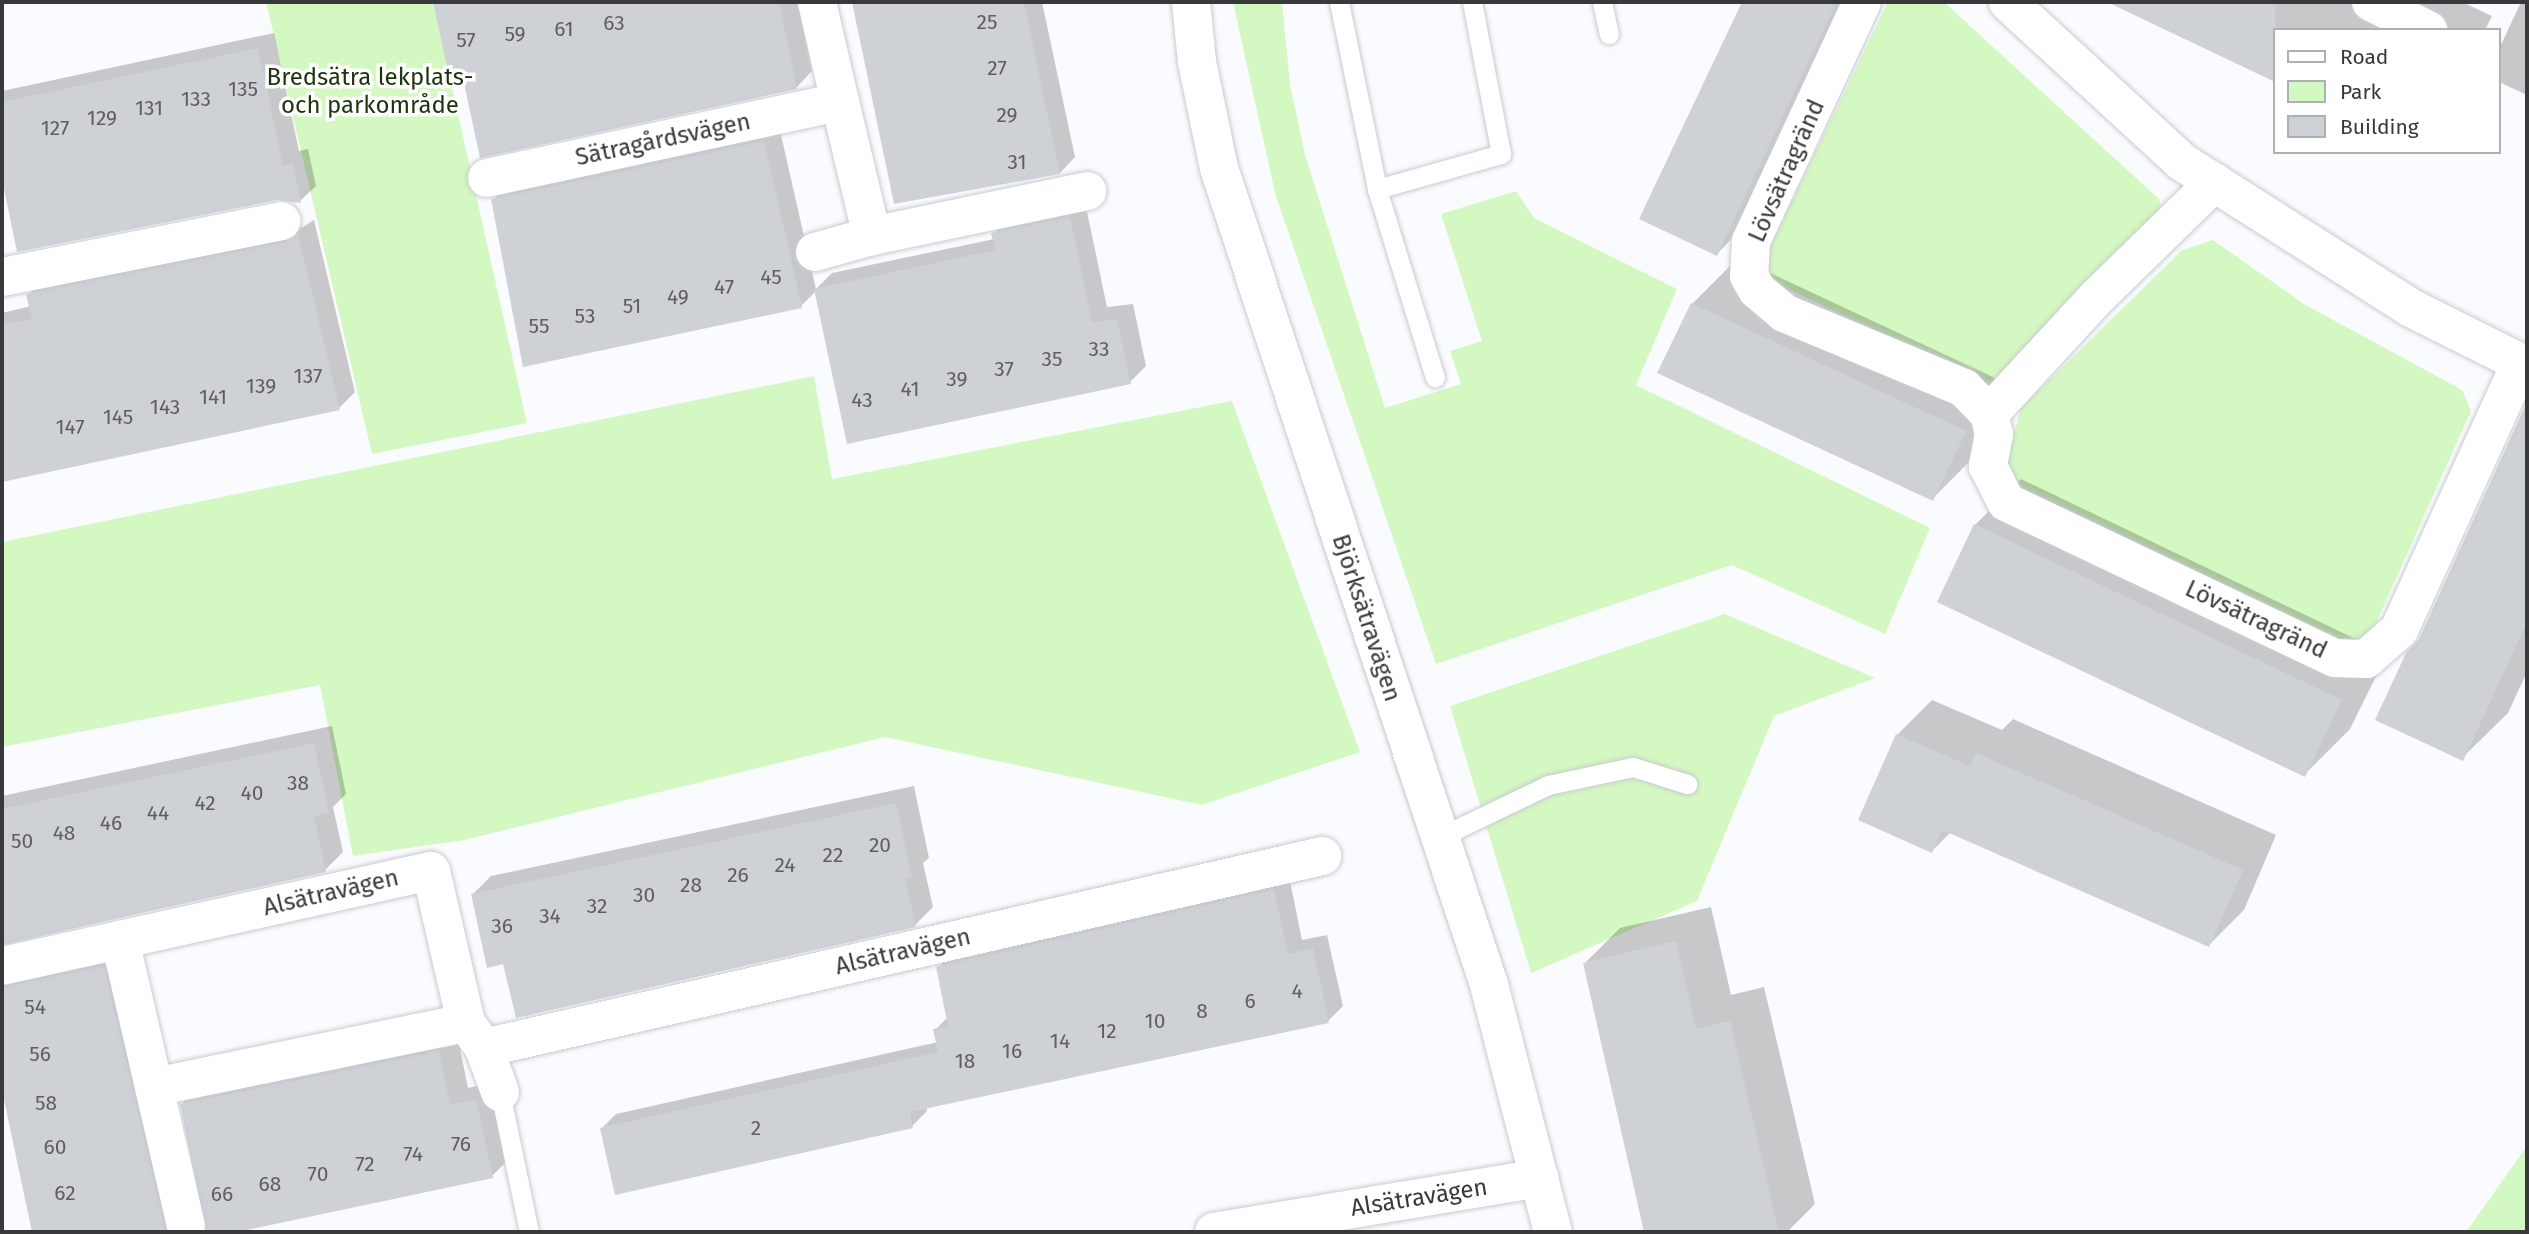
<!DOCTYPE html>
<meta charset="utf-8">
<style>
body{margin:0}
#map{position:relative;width:2529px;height:1234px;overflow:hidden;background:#fafbfe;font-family:"Fira Sans",sans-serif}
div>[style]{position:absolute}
.green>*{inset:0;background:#d4f8c1}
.shadow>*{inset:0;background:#0003}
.building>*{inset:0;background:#ced1d6}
.roads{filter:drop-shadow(0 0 2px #c8cbd0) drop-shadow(0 0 2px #c8cbd0)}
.lane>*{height:19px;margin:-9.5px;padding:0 9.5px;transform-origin:9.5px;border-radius:9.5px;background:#fff}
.street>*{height:38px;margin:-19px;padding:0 19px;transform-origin:19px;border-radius:19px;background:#fff}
.secondary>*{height:38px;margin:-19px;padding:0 19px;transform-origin:19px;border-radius:19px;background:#fff}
span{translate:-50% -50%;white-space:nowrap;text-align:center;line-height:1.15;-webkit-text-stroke:7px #fff;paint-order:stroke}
.number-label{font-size:21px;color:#5e5f61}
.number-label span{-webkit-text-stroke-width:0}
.park-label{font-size:24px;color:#1c340d}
.street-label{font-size:24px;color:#38393a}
.frame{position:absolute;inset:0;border:4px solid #38393a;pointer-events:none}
.legend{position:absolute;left:2273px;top:28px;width:228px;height:126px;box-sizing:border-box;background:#fff;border:2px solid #afb0b0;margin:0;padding:9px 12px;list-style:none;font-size:21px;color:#38393a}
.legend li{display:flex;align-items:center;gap:14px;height:35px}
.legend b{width:35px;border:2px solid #afb0b0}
</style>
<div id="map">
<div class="green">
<div style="clip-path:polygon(266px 2px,433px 2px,527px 423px,372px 454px)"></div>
<div style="clip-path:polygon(1233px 2px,1282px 2px,1290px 84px,1305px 155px,1385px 408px,1461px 384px,1450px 351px,1482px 341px,1441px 214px,1516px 191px,1534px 218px,1677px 289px,1636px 385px,1930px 528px,1885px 634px,1732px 565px,1436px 664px,1275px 193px)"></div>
<div style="clip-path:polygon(1888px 2px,1944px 2px,2159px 199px,2166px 226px,1997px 389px,1771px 281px,1762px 263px)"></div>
<div style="clip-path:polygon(2213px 240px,2304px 304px,2462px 390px,2471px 411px,2364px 650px,2012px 487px,2006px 463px,2021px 408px,2182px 250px)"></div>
<div style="clip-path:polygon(814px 376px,832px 479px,1232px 401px,1360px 752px,1202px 805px,885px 737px,464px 840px,353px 856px,320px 685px,2px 747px,2px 542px)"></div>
<div style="clip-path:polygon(1725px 614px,1875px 678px,1774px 716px,1697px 901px,1531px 973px,1450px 706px)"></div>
<div style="clip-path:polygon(2527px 1146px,2527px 1232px,2466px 1232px)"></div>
</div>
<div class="shadow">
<div style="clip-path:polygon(439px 2px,805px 2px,799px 8px,812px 71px,797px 87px,466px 81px,436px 5px)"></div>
<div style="clip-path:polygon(854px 2px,1042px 2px,1075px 157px,1060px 173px,895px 202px)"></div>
<div style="clip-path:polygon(1744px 2px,1860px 2px,1762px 208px,1717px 254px,1641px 218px)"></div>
<div style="clip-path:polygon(2132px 2px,2462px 2px,2492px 16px,2485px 30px,2275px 30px,2275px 80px,2128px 10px)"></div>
<div style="clip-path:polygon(2521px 2px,2527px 2px,2527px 95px,2499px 82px,2499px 49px)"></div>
<div style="clip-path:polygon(274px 33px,299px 151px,308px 149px,316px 186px,300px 201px,2px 175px,2px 91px)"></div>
<div style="clip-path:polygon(779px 126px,816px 289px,832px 273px,994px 239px,993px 234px,1009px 218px,1085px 202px,1107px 307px,1133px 304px,1146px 366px,1130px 382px,816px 291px,801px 306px,493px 200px,509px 184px)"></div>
<div style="clip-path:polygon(314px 220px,355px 392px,339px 408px,2px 480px,2px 313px,31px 306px,28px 295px,44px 279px,303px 227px)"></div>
<div style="clip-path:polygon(1738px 258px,2010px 385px,1978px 453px,1932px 499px,1692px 304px)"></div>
<div style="clip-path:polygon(2527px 425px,2527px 672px,2508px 713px,2462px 758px,2420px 640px,2511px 442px)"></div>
<div style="clip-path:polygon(2021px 479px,2387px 654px,2350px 729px,2304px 775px,1975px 525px)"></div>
<div style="clip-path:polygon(1932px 700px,2002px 730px,2013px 719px,2276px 835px,2244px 910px,2209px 945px,1951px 832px,1932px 851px,1897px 735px)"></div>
<div style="clip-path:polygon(332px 726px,346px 794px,333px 807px,343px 852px,325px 870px,2px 945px,2px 796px)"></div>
<div style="clip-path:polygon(914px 786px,929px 858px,923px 863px,933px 907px,915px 925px,473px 894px,491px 876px)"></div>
<div style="clip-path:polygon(1289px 876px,1302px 940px,1327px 935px,1343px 1006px,1328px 1021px,926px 1107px,927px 1111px,912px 1126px,601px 1129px,616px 1114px,938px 1042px,935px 1030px,948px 1017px,938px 968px,952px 953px)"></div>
<div style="clip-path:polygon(1711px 907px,1731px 995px,1764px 987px,1815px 1204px,1787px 1232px,1646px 1232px,1585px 963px,1620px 928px)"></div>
<div style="clip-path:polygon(122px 948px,173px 1232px,34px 1232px,2px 1082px,2px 978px)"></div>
<div style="clip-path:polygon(457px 1034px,468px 1088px,494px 1082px,510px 1158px,492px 1176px,228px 1232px,209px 1232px,182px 1104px,200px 1086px)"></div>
</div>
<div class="building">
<div style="clip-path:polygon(433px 2px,779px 2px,797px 89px,480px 158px,464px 83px,451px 86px)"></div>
<div style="clip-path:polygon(852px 2px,1024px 2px,1060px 174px,894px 204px)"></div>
<div style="clip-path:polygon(1742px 2px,1837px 2px,1717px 256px,1639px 219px)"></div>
<div style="clip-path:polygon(2107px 2px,2275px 2px,2275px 82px)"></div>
<div style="clip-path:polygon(258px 48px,283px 166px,293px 164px,301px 203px,277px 200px,17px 252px,2px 179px,2px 102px)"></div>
<div style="clip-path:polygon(764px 141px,802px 308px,523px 367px,491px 199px)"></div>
<div style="clip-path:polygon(1070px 217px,1092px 322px,1117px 319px,1131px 384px,847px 444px,814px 289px,995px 250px,991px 233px)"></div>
<div style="clip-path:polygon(298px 234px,340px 410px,2px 482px,2px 323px,32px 320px,26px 294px,285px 242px)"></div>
<div style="clip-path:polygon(1691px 303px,1966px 431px,1933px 501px,1657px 373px)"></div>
<div style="clip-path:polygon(2527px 402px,2527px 622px,2463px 761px,2375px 720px,2406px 653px,2419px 639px)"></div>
<div style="clip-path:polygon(1974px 524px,2342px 700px,2305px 777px,1937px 602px)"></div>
<div style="clip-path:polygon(1896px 734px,1970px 766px,1976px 753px,2243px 870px,2209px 947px,1942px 830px,1932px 853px,1858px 820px)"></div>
<div style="clip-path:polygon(314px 743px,329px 813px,314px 816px,326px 872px,2px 944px,2px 809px)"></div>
<div style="clip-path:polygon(896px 803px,912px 877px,905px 879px,916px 927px,516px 1018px,503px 964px,487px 968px,471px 894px)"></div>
<div style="clip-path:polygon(1274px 889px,1288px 954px,1313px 948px,1329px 1023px,910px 1112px,913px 1128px,615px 1195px,600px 1128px,938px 1052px,933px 1029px,948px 1026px,936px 967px)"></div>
<div style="clip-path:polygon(1676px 941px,1696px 1029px,1730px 1021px,1779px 1232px,1644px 1232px,1583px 963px)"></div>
<div style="clip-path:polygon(104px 966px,166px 1232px,32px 1232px,2px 1090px,2px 987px)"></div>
<div style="clip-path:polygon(439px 1051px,450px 1105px,476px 1099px,493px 1178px,237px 1232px,206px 1232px,180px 1104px)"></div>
</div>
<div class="roads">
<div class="lane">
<div style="left:1339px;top:2px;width:191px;rotate:78.5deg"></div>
<div style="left:1377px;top:189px;width:197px;rotate:72.9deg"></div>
<div style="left:1602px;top:2px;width:33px;rotate:78deg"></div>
<div style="left:1377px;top:189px;width:129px;rotate:-15.8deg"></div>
<div style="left:1501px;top:154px;width:155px;rotate:-100.8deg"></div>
<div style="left:1440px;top:837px;width:120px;rotate:-25.7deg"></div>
<div style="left:1548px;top:785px;width:87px;rotate:-12deg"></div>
<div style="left:1633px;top:767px;width:57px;rotate:17.5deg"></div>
<div style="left:500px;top:1092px;width:143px;rotate:78.3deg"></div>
</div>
<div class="street">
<div style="left:1862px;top:2px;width:264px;rotate:114.9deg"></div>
<div style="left:1751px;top:241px;width:35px;rotate:93deg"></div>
<div style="left:1749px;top:276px;width:16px;rotate:60deg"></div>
<div style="left:1757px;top:290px;width:35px;rotate:40deg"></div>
<div style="left:1784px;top:313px;width:195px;rotate:22.6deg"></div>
<div style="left:1964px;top:388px;width:36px;rotate:46deg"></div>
<div style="left:1989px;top:414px;width:21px;rotate:76deg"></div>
<div style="left:1994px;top:434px;width:33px;rotate:101deg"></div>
<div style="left:1988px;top:466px;width:40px;rotate:63.4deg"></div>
<div style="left:2006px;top:502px;width:364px;rotate:25.4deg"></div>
<div style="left:2335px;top:658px;width:31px;rotate:2deg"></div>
<div style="left:2366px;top:659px;width:44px;rotate:-41.3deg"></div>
<div style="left:2399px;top:630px;width:291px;rotate:-65.5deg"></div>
<div style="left:2008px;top:2px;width:236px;rotate:42.6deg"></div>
<div style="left:2182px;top:162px;width:272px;rotate:32.5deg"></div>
<div style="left:2411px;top:308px;width:130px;rotate:26.6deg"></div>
<div style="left:2371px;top:2px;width:64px;rotate:26.2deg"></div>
<div style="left:840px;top:102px;width:138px;rotate:76.6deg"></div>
<div style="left:487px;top:178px;width:361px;rotate:-12.2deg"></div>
<div style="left:840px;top:102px;width:103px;rotate:-103deg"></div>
<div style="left:815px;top:252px;width:59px;rotate:-15.7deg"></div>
<div style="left:872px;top:236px;width:220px;rotate:-11.8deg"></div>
<div style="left:2px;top:277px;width:285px;rotate:-11.3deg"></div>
<div style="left:1989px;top:414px;width:161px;rotate:-47.3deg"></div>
<div style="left:2098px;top:296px;width:163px;rotate:-44.3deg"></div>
<div style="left:120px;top:940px;width:293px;rotate:77deg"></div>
<div style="left:2px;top:966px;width:439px;rotate:-12.5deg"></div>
<div style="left:431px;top:871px;width:156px;rotate:77deg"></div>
<div style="left:466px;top:1023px;width:31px;rotate:54deg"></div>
<div style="left:484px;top:1048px;width:47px;rotate:70deg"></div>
<div style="left:484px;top:1048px;width:860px;rotate:-12.9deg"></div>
<div style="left:154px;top:1087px;width:318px;rotate:-11.6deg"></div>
<div style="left:1214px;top:1232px;width:330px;rotate:-9.4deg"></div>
</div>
<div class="secondary">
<div style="left:1191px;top:2px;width:60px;rotate:84.3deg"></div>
<div style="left:1197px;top:62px;width:108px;rotate:78.3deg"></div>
<div style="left:1219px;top:168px;width:860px;rotate:71.71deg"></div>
<div style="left:1489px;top:985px;width:255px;rotate:75.5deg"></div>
</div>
</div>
<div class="number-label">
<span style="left:987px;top:22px">25</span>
<span style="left:614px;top:23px">63</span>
<span style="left:564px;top:29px">61</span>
<span style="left:515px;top:34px">59</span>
<span style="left:466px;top:40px">57</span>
<span style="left:997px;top:68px">27</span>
<span style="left:243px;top:89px">135</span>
<span style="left:196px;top:99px">133</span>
<span style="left:149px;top:108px">131</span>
<span style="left:1007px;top:115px">29</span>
<span style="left:102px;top:118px">129</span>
<span style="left:55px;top:128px">127</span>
<span style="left:1017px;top:162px">31</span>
<span style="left:771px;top:277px">45</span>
<span style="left:724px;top:287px">47</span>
<span style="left:678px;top:297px">49</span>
<span style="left:632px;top:306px">51</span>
<span style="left:585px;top:316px">53</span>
<span style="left:539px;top:326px">55</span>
<span style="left:1099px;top:349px">33</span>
<span style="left:1052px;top:359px">35</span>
<span style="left:1004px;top:369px">37</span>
<span style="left:308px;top:376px">137</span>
<span style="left:957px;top:379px">39</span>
<span style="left:261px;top:386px">139</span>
<span style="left:910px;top:389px">41</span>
<span style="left:213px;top:397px">141</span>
<span style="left:862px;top:400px">43</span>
<span style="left:165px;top:407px">143</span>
<span style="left:118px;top:417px">145</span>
<span style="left:70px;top:427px">147</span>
<span style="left:298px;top:783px">38</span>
<span style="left:252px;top:793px">40</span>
<span style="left:205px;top:803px">42</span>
<span style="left:158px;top:813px">44</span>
<span style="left:111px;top:823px">46</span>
<span style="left:64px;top:833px">48</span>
<span style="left:22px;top:841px">50</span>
<span style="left:880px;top:845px">20</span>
<span style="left:833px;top:855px">22</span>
<span style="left:785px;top:865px">24</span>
<span style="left:738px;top:875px">26</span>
<span style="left:691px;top:885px">28</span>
<span style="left:644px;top:895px">30</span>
<span style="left:597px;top:906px">32</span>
<span style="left:550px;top:916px">34</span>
<span style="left:502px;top:926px">36</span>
<span style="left:1297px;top:991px">4</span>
<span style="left:1250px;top:1001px">6</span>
<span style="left:35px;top:1007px">54</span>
<span style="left:1202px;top:1011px">8</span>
<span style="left:1155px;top:1021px">10</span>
<span style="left:1107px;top:1031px">12</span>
<span style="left:1060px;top:1041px">14</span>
<span style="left:1012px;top:1051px">16</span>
<span style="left:40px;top:1054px">56</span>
<span style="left:965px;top:1061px">18</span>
<span style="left:46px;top:1103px">58</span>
<span style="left:756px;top:1128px">2</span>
<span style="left:461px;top:1144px">76</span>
<span style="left:55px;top:1147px">60</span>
<span style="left:413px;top:1154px">74</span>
<span style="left:365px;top:1164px">72</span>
<span style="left:318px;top:1174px">70</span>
<span style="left:270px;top:1184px">68</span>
<span style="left:65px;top:1193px">62</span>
<span style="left:222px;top:1194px">66</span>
</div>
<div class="park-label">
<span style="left:370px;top:92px">Bredsätra lekplats-<br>och parkområde</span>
</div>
<div class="street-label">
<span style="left:663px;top:140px;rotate:-12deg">Sätragårdsvägen</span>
<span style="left:1787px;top:171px;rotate:-66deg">Lövsätragränd</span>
<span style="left:1366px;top:618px;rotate:72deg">Björksätravägen</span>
<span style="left:2256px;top:620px;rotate:25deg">Lövsätragränd</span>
<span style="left:331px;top:893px;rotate:-13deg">Alsätravägen</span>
<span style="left:903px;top:952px;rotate:-13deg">Alsätravägen</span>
<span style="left:1419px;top:1198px;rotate:-9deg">Alsätravägen</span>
</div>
<div class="frame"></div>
<ul class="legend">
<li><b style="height:9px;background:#fff"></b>Road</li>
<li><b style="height:19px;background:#d4f8c1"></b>Park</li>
<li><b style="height:19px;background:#ced1d6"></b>Building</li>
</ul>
</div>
